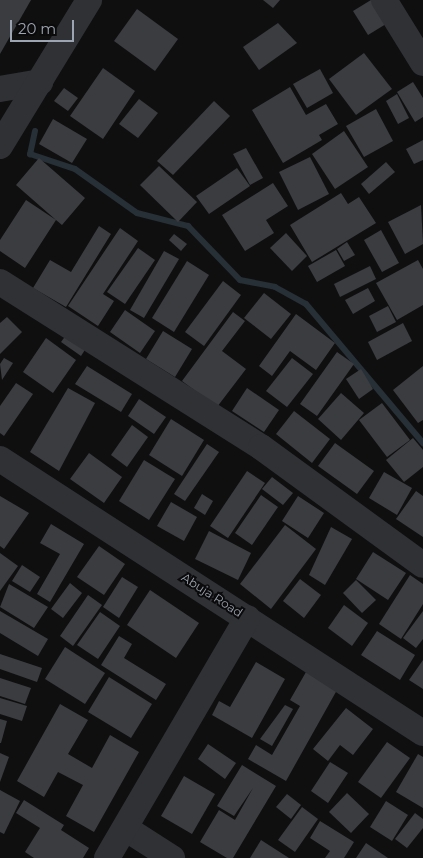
<!DOCTYPE html>
<style>
body{margin:0}
#map{position:relative;width:423px;height:858px;overflow:hidden;background:#0f0f10;font-family:Montserrat,sans-serif}
div>[style]{position:absolute}
.stream>*{height:6px;margin:-3px;padding:0 3px;transform-origin:3px;border-radius:3px;background:#273036}
.building>*{inset:0;background:#3b3c40}
.minor>*{height:26px;margin:-13px;padding:0 13px;transform-origin:13px;border-radius:13px;background:#2f3135}
span{translate:-50% -50%;white-space:nowrap;text-align:center;line-height:1.15;-webkit-text-stroke:4px #0a0a0b;paint-order:stroke}
.street-label{font-size:12px;color:#9ea5b2}
.scale{position:absolute;left:10px;top:20px;width:64px;height:22px;box-sizing:border-box;border:2px solid #9ea5b2;border-top:0;padding-left:6px;font-size:15px;line-height:18px;white-space:nowrap;color:#9ea5b2;-webkit-text-stroke:4px #0a0a0b;paint-order:stroke}
</style>
<div id="map">
<div class="stream">
<div style="left:35px;top:131px;width:24px;rotate:102deg"></div>
<div style="left:30px;top:154px;width:47px;rotate:18.4deg"></div>
<div style="left:75px;top:169px;width:76px;rotate:35.4deg"></div>
<div style="left:137px;top:213px;width:53px;rotate:14.3deg"></div>
<div style="left:188px;top:226px;width:75px;rotate:46.1deg"></div>
<div style="left:240px;top:280px;width:36px;rotate:11deg"></div>
<div style="left:275px;top:287px;width:35px;rotate:29deg"></div>
<div style="left:306px;top:304px;width:182px;rotate:49.9deg"></div>
</div>
<div class="building">
<div style="clip-path:polygon(0 0,31px 0,0 54px)"></div>
<div style="clip-path:polygon(263px 0,280px 0,273px 8px)"></div>
<div style="clip-path:polygon(371px 0,386px 24px,368px 35px,353px 11px)"></div>
<div style="clip-path:polygon(137px 9px,178px 39px,155px 71px,114px 41px)"></div>
<div style="clip-path:polygon(278px 23px,297px 43px,259px 70px,243px 47px)"></div>
<div style="clip-path:polygon(364px 53px,392px 89px,356px 115px,329px 79px)"></div>
<div style="clip-path:polygon(103px 68px,135px 91px,103px 139px,70px 116px)"></div>
<div style="clip-path:polygon(320px 69px,333px 93px,307px 108px,293px 84px)"></div>
<div style="clip-path:polygon(413px 82px,423px 98px,423px 117px,415px 122px,397px 92px)"></div>
<div style="clip-path:polygon(290px 87px,306px 115px,326px 104px,338px 124px,319px 135px,322px 140px,283px 163px,252px 110px)"></div>
<div style="clip-path:polygon(64px 88px,78px 98px,68px 111px,54px 101px)"></div>
<div style="clip-path:polygon(397px 94px,409px 118px,398px 124px,386px 101px)"></div>
<div style="clip-path:polygon(139px 99px,158px 113px,138px 138px,119px 124px)"></div>
<div style="clip-path:polygon(214px 101px,230px 116px,173px 175px,157px 161px)"></div>
<div style="clip-path:polygon(376px 109px,393px 141px,364px 157px,346px 126px)"></div>
<div style="clip-path:polygon(53px 119px,87px 139px,72px 163px,39px 144px)"></div>
<div style="clip-path:polygon(344px 131px,368px 167px,335px 189px,312px 154px)"></div>
<div style="clip-path:polygon(423px 140px,423px 160px,414px 164px,406px 149px)"></div>
<div style="clip-path:polygon(246px 148px,263px 178px,250px 185px,233px 154px)"></div>
<div style="clip-path:polygon(310px 157px,329px 194px,298px 210px,279px 172px)"></div>
<div style="clip-path:polygon(39px 158px,85px 198px,62px 225px,56px 220px,25px 268px,0 251px,0 240px,26px 200px,56px 220px,16px 185px)"></div>
<div style="clip-path:polygon(386px 162px,395px 172px,369px 194px,361px 184px)"></div>
<div style="clip-path:polygon(159px 166px,197px 202px,178px 222px,140px 185px)"></div>
<div style="clip-path:polygon(237px 168px,250px 186px,209px 214px,196px 196px)"></div>
<div style="clip-path:polygon(273px 183px,288px 206px,266px 220px,274px 233px,245px 251px,222px 215px)"></div>
<div style="clip-path:polygon(341px 193px,348px 204px,359px 197px,376px 223px,312px 262px,290px 225px)"></div>
<div style="clip-path:polygon(421px 205px,423px 244px,405px 254px,388px 222px)"></div>
<div style="clip-path:polygon(99px 226px,111px 234px,66px 307px,33px 288px,50px 260px,71px 272px)"></div>
<div style="clip-path:polygon(120px 228px,138px 241px,103px 294px,114px 301px,98px 326px,68px 306px)"></div>
<div style="clip-path:polygon(381px 230px,399px 263px,382px 272px,364px 240px)"></div>
<div style="clip-path:polygon(286px 233px,307px 256px,292px 271px,270px 248px)"></div>
<div style="clip-path:polygon(174px 234px,187px 244px,181px 251px,169px 240px)"></div>
<div style="clip-path:polygon(347px 242px,355px 255px,344px 261px,337px 249px)"></div>
<div style="clip-path:polygon(138px 248px,155px 260px,125px 304px,107px 292px)"></div>
<div style="clip-path:polygon(336px 250px,345px 266px,317px 282px,308px 266px)"></div>
<div style="clip-path:polygon(164px 251px,179px 259px,144px 318px,130px 310px)"></div>
<div style="clip-path:polygon(418px 260px,423px 269px,423px 305px,397px 320px,376px 283px)"></div>
<div style="clip-path:polygon(187px 261px,209px 275px,174px 332px,152px 318px)"></div>
<div style="clip-path:polygon(370px 266px,376px 279px,340px 297px,334px 284px)"></div>
<div style="clip-path:polygon(223px 281px,241px 295px,204px 346px,185px 332px)"></div>
<div style="clip-path:polygon(368px 288px,375px 301px,353px 314px,345px 300px)"></div>
<div style="clip-path:polygon(264px 293px,291px 314px,271px 339px,244px 318px)"></div>
<div style="clip-path:polygon(388px 306px,396px 322px,377px 332px,369px 316px)"></div>
<div style="clip-path:polygon(125px 310px,155px 331px,140px 353px,110px 332px)"></div>
<div style="clip-path:polygon(233px 312px,245px 321px,222px 351px,246px 369px,217px 407px,182px 381px)"></div>
<div style="clip-path:polygon(296px 314px,335px 343px,316px 370px,290px 351px,272px 376px,259px 366px)"></div>
<div style="clip-path:polygon(7px 317px,22px 332px,0 354px,0 323px)"></div>
<div style="clip-path:polygon(403px 323px,412px 341px,377px 360px,368px 342px)"></div>
<div style="clip-path:polygon(69px 331px,88px 345px,81px 356px,61px 342px)"></div>
<div style="clip-path:polygon(163px 331px,192px 349px,175px 377px,146px 359px)"></div>
<div style="clip-path:polygon(46px 338px,76px 360px,53px 393px,23px 372px)"></div>
<div style="clip-path:polygon(337px 352px,354px 364px,317px 416px,300px 404px)"></div>
<div style="clip-path:polygon(4px 358px,13px 363px,2px 380px,0 364px)"></div>
<div style="clip-path:polygon(292px 358px,313px 374px,287px 407px,266px 391px)"></div>
<div style="clip-path:polygon(87px 366px,132px 394px,121px 412px,75px 384px)"></div>
<div style="clip-path:polygon(423px 366px,423px 420px,418px 423px,393px 390px)"></div>
<div style="clip-path:polygon(361px 369px,373px 389px,359px 399px,346px 379px)"></div>
<div style="clip-path:polygon(16px 383px,33px 394px,4px 436px,0 433px,0 406px)"></div>
<div style="clip-path:polygon(68px 388px,95px 403px,59px 471px,30px 452px)"></div>
<div style="clip-path:polygon(247px 388px,279px 410px,264px 432px,232px 411px)"></div>
<div style="clip-path:polygon(341px 393px,364px 413px,341px 440px,318px 419px)"></div>
<div style="clip-path:polygon(139px 399px,166px 417px,154px 434px,128px 416px)"></div>
<div style="clip-path:polygon(382px 403px,410px 440px,387px 457px,359px 420px)"></div>
<div style="clip-path:polygon(294px 411px,330px 439px,312px 463px,276px 434px)"></div>
<div style="clip-path:polygon(171px 419px,204px 440px,182px 476px,149px 455px)"></div>
<div style="clip-path:polygon(132px 425px,148px 437px,127px 467px,111px 455px)"></div>
<div style="clip-path:polygon(413px 438px,423px 450px,423px 467px,404px 482px,386px 460px)"></div>
<div style="clip-path:polygon(335px 443px,374px 471px,357px 494px,318px 466px)"></div>
<div style="clip-path:polygon(207px 444px,219px 452px,185px 501px,174px 494px)"></div>
<div style="clip-path:polygon(89px 453px,122px 477px,104px 503px,70px 479px)"></div>
<div style="clip-path:polygon(144px 460px,175px 479px,149px 520px,119px 501px)"></div>
<div style="clip-path:polygon(247px 471px,265px 483px,228px 538px,210px 526px)"></div>
<div style="clip-path:polygon(384px 472px,412px 488px,397px 515px,369px 498px)"></div>
<div style="clip-path:polygon(272px 477px,293px 493px,283px 505px,262px 489px)"></div>
<div style="clip-path:polygon(416px 491px,423px 496px,423px 537px,396px 519px)"></div>
<div style="clip-path:polygon(202px 494px,213px 501px,205px 515px,194px 508px)"></div>
<div style="clip-path:polygon(261px 495px,278px 507px,252px 545px,235px 533px)"></div>
<div style="clip-path:polygon(0 496px,29px 513px,4px 549px,0 546px)"></div>
<div style="clip-path:polygon(298px 496px,324px 513px,308px 538px,282px 521px)"></div>
<div style="clip-path:polygon(171px 502px,197px 517px,184px 541px,157px 526px)"></div>
<div style="clip-path:polygon(51px 524px,84px 544px,50px 602px,37px 594px,60px 554px,40px 543px)"></div>
<div style="clip-path:polygon(285px 525px,316px 549px,271px 609px,240px 584px)"></div>
<div style="clip-path:polygon(331px 527px,352px 539px,325px 585px,309px 575px)"></div>
<div style="clip-path:polygon(209px 531px,251px 553px,238px 580px,195px 559px)"></div>
<div style="clip-path:polygon(99px 546px,125px 564px,104px 595px,77px 577px)"></div>
<div style="clip-path:polygon(373px 552px,406px 573px,388px 600px,356px 579px)"></div>
<div style="clip-path:polygon(0 553px,18px 566px,0 591px)"></div>
<div style="clip-path:polygon(22px 565px,40px 577px,30px 592px,12px 581px)"></div>
<div style="clip-path:polygon(410px 575px,423px 584px,423px 604px,401px 639px,379px 624px)"></div>
<div style="clip-path:polygon(122px 577px,138px 587px,119px 618px,103px 607px)"></div>
<div style="clip-path:polygon(300px 579px,321px 595px,304px 618px,283px 601px)"></div>
<div style="clip-path:polygon(356px 580px,376px 600px,362px 613px,343px 593px)"></div>
<div style="clip-path:polygon(70px 583px,82px 593px,63px 618px,51px 609px)"></div>
<div style="clip-path:polygon(9px 584px,48px 607px,34px 628px,0 607px)"></div>
<div style="clip-path:polygon(150px 590px,199px 623px,176px 658px,127px 625px)"></div>
<div style="clip-path:polygon(88px 595px,102px 605px,73px 646px,60px 636px)"></div>
<div style="clip-path:polygon(344px 605px,368px 623px,352px 646px,328px 628px)"></div>
<div style="clip-path:polygon(0 611px,48px 639px,38px 656px,0 633px)"></div>
<div style="clip-path:polygon(423px 611px,423px 639px,416px 648px,403px 638px)"></div>
<div style="clip-path:polygon(100px 612px,120px 626px,98px 659px,77px 645px)"></div>
<div style="clip-path:polygon(377px 631px,415px 655px,400px 680px,361px 655px)"></div>
<div style="clip-path:polygon(119px 636px,132px 644px,124px 658px,166px 684px,156px 700px,101px 665px)"></div>
<div style="clip-path:polygon(65px 647px,105px 673px,85px 704px,45px 679px)"></div>
<div style="clip-path:polygon(0 654px,42px 668px,37px 682px,0 669px)"></div>
<div style="clip-path:polygon(423px 660px,423px 689px,409px 680px)"></div>
<div style="clip-path:polygon(256px 662px,285px 679px,252px 738px,212px 715px,219px 701px,230px 707px)"></div>
<div style="clip-path:polygon(306px 672px,337px 690px,286px 781px,248px 759px,256px 745px,272px 755px,300px 706px,290px 700px)"></div>
<div style="clip-path:polygon(109px 677px,152px 704px,131px 738px,88px 712px)"></div>
<div style="clip-path:polygon(0 678px,31px 688px,25px 704px,0 696px)"></div>
<div style="clip-path:polygon(0 698px,27px 706px,22px 721px,0 714px)"></div>
<div style="clip-path:polygon(60px 704px,88px 720px,68px 754px,92px 768px,110px 735px,139px 752px,94px 832px,66px 816px,83px 785px,58px 772px,44px 797px,17px 781px)"></div>
<div style="clip-path:polygon(285px 705px,293px 709px,272px 746px,260px 739px)"></div>
<div style="clip-path:polygon(346px 708px,373px 729px,353px 755px,340px 745px,328px 761px,313px 749px)"></div>
<div style="clip-path:polygon(0 719px,7px 721px,1px 743px,0 743px)"></div>
<div style="clip-path:polygon(387px 742px,410px 758px,381px 798px,358px 782px)"></div>
<div style="clip-path:polygon(208px 744px,236px 763px,225px 779px,198px 759px)"></div>
<div style="clip-path:polygon(0 753px,9px 757px,0 782px)"></div>
<div style="clip-path:polygon(418px 754px,423px 757px,423px 808px,396px 792px)"></div>
<div style="clip-path:polygon(330px 762px,348px 773px,328px 803px,311px 791px)"></div>
<div style="clip-path:polygon(242px 765px,276px 786px,233px 858px,227px 858px,200px 842px,219px 810px,235px 820px,253px 788px,234px 816px,217px 806px)"></div>
<div style="clip-path:polygon(184px 776px,215px 794px,192px 834px,161px 816px)"></div>
<div style="clip-path:polygon(0 790px,20px 801px,4px 834px,0 832px)"></div>
<div style="clip-path:polygon(347px 793px,369px 814px,351px 833px,329px 812px)"></div>
<div style="clip-path:polygon(287px 794px,301px 805px,291px 819px,276px 807px)"></div>
<div style="clip-path:polygon(24px 800px,64px 825px,61px 830px,89px 848px,83px 858px,34px 858px,25px 852px,40px 828px,16px 813px)"></div>
<div style="clip-path:polygon(386px 801px,408px 815px,392px 841px,370px 827px)"></div>
<div style="clip-path:polygon(302px 807px,318px 819px,295px 852px,278px 840px)"></div>
<div style="clip-path:polygon(415px 813px,423px 819px,423px 828px,407px 848px,395px 839px)"></div>
<div style="clip-path:polygon(320px 821px,354px 842px,344px 858px,325px 858px,330px 851px,310px 838px)"></div>
<div style="clip-path:polygon(261px 840px,289px 858px,250px 858px)"></div>
<div style="clip-path:polygon(366px 843px,388px 858px,356px 858px)"></div>
</div>
<div class="minor">
<div style="left:384px;top:0;width:74px;rotate:58.2deg"></div>
<div style="left:0;top:89px;width:41px;rotate:-9.9deg"></div>
<div style="left:0;top:146px;width:171px;rotate:-58.6deg"></div>
<div style="left:0;top:282px;width:309px;rotate:32.3deg"></div>
<div style="left:261px;top:447px;width:200px;rotate:36.1deg"></div>
<div style="left:0;top:459px;width:504px;rotate:32.93deg"></div>
<div style="left:125px;top:828px;width:56px;rotate:32.6deg"></div>
<div style="left:107px;top:858px;width:278px;rotate:-59.7deg"></div>
</div>
<div class="street-label">
<span style="left:212px;top:595px;rotate:33deg">Abuja Road</span>
</div>
<div class="scale">20 m</div>
</div>
